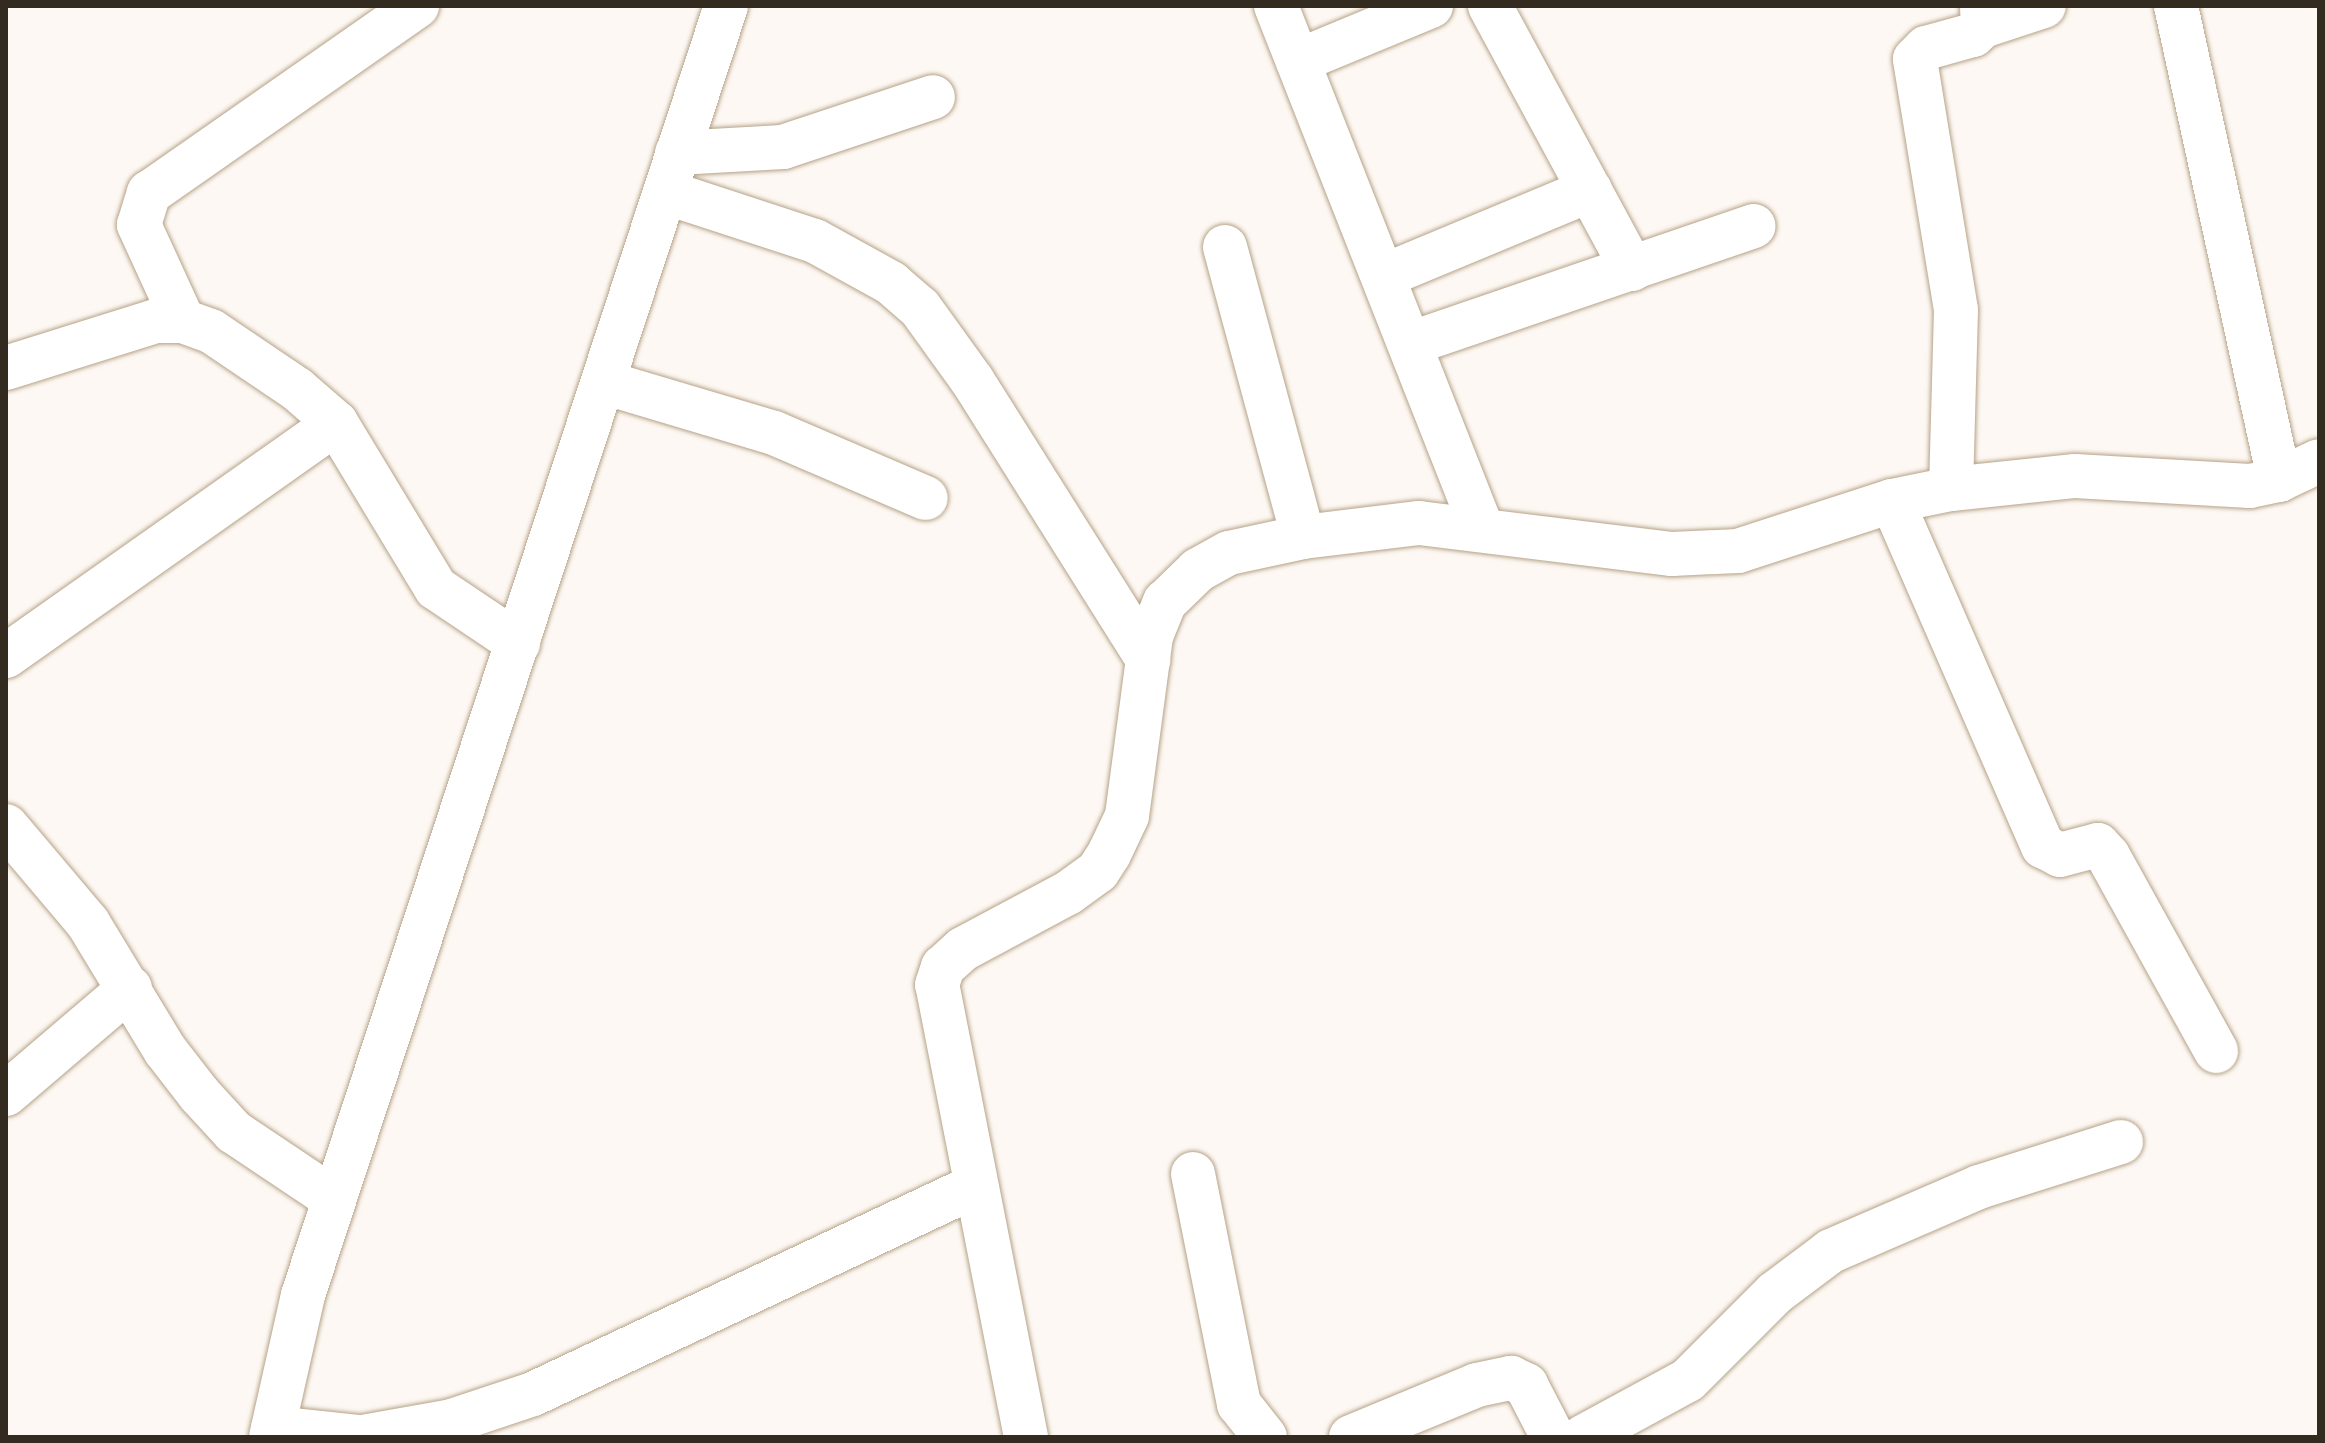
<!DOCTYPE html>
<style>
body{margin:0}
#map{position:relative;width:2325px;height:1443px;overflow:hidden;background:#fdf8f3;font-family:"Fira Sans",sans-serif}
div>[style]{position:absolute}
.roads{filter:drop-shadow(0 0 2px #b6a287) drop-shadow(0 0 2px #b6a287)}
.minor>*{height:44px;margin:-22px;padding:0 22px;transform-origin:22px;border-radius:22px;background:#fff}
span{translate:-50% -50%;white-space:nowrap;text-align:center;line-height:1.15;-webkit-text-stroke:8px #fdf8f3;paint-order:stroke}
.frame{position:absolute;inset:0;border:8px solid #332b20;pointer-events:none}
</style>
<div id="map">
<div class="roads">
<div class="minor">
<div style="left:1276px;top:6px;width:562px;rotate:68.5deg"></div>
<div style="left:1490px;top:6px;width:299px;rotate:61.6deg"></div>
<div style="left:2176px;top:6px;width:485px;rotate:77.7deg"></div>
<div style="left:1983px;top:26px;width:64px;rotate:-18.2deg"></div>
<div style="left:1298px;top:61px;width:144px;rotate:-22.5deg"></div>
<div style="left:677px;top:153px;width:106px;rotate:-3.2deg"></div>
<div style="left:783px;top:147px;width:158px;rotate:-18.4deg"></div>
<div style="left:665px;top:192px;width:158px;rotate:18.1deg"></div>
<div style="left:815px;top:241px;width:87px;rotate:28.9deg"></div>
<div style="left:891px;top:283px;width:38px;rotate:41deg"></div>
<div style="left:920px;top:308px;width:89px;rotate:54.2deg"></div>
<div style="left:972px;top:380px;width:331px;rotate:57.8deg"></div>
<div style="left:1225px;top:247px;width:300px;rotate:74.9deg"></div>
<div style="left:1386px;top:275px;width:221px;rotate:-22.6deg"></div>
<div style="left:183px;top:321px;width:106px;rotate:-114.6deg"></div>
<div style="left:139px;top:225px;width:34px;rotate:-73deg"></div>
<div style="left:149px;top:193px;width:327px;rotate:-34.9deg"></div>
<div style="left:1412px;top:343px;width:361px;rotate:-18.9deg"></div>
<div style="left:6px;top:368px;width:157px;rotate:-17.4deg"></div>
<div style="left:156px;top:321px;width:27px"></div>
<div style="left:183px;top:321px;width:30px;rotate:20deg"></div>
<div style="left:211px;top:331px;width:104px;rotate:34deg"></div>
<div style="left:297px;top:389px;width:52px;rotate:41.1deg"></div>
<div style="left:336px;top:423px;width:193px;rotate:58.8deg"></div>
<div style="left:436px;top:588px;width:99px;rotate:33.9deg"></div>
<div style="left:603px;top:382px;width:178px;rotate:16.6deg"></div>
<div style="left:774px;top:433px;width:165px;rotate:23.2deg"></div>
<div style="left:1951px;top:489px;width:179px;rotate:-88.4deg"></div>
<div style="left:1956px;top:310px;width:254px;rotate:-99.3deg"></div>
<div style="left:1915px;top:59px;width:16px;rotate:-45deg"></div>
<div style="left:1926px;top:48px;width:49px;rotate:-15.5deg"></div>
<div style="left:1973px;top:35px;width:13px;rotate:-42deg"></div>
<div style="left:1983px;top:26px;width:20px;rotate:-93deg"></div>
<div style="left:1892px;top:501px;width:377px;rotate:66.4deg"></div>
<div style="left:2043px;top:846px;width:19px;rotate:28deg"></div>
<div style="left:2060px;top:855px;width:39px;rotate:-15deg"></div>
<div style="left:2098px;top:845px;width:15px;rotate:48deg"></div>
<div style="left:2108px;top:856px;width:223px;rotate:61deg"></div>
<div style="left:6px;top:656px;width:404px;rotate:-35.2deg"></div>
<div style="left:6px;top:826px;width:127px;rotate:49.8deg"></div>
<div style="left:88px;top:923px;width:149px;rotate:58.8deg"></div>
<div style="left:165px;top:1050px;width:56px;rotate:52.3deg"></div>
<div style="left:199px;top:1094px;width:52px;rotate:47.4deg"></div>
<div style="left:234px;top:1132px;width:120px;rotate:33.8deg"></div>
<div style="left:6px;top:1094px;width:163px;rotate:-40.5deg"></div>
<div style="left:1193px;top:1174px;width:235px;rotate:78.7deg"></div>
<div style="left:1239px;top:1404px;width:42px;rotate:51.8deg"></div>
<div style="left:273px;top:1428px;width:85px;rotate:6deg"></div>
<div style="left:271px;top:1437px;width:146px;rotate:-77.3deg"></div>
<div style="left:303px;top:1295px;width:1357px;rotate:-71.83deg"></div>
<div style="left:363px;top:1437px;width:90px;rotate:-10.2deg"></div>
<div style="left:452px;top:1421px;width:85px;rotate:-18.4deg"></div>
<div style="left:533px;top:1394px;width:489px;rotate:-25.2deg"></div>
<div style="left:1026px;top:1437px;width:461px;rotate:-101.1deg"></div>
<div style="left:937px;top:985px;width:19px;rotate:-72deg"></div>
<div style="left:943px;top:967px;width:27px;rotate:-42deg"></div>
<div style="left:963px;top:949px;width:119px;rotate:-28.1deg"></div>
<div style="left:1068px;top:893px;width:37px;rotate:-36deg"></div>
<div style="left:1098px;top:871px;width:20px;rotate:-57deg"></div>
<div style="left:1109px;top:854px;width:42px;rotate:-64.7deg"></div>
<div style="left:1127px;top:816px;width:182px;rotate:-82.4deg"></div>
<div style="left:1151px;top:636px;width:37px;rotate:-68deg"></div>
<div style="left:1165px;top:602px;width:46px;rotate:-44.1deg"></div>
<div style="left:1198px;top:570px;width:35px;rotate:-29deg"></div>
<div style="left:1229px;top:553px;width:76px;rotate:-12.2deg"></div>
<div style="left:1303px;top:537px;width:117px;rotate:-6.9deg"></div>
<div style="left:1419px;top:523px;width:255px;rotate:7deg"></div>
<div style="left:1672px;top:554px;width:66px;rotate:-2.6deg"></div>
<div style="left:1738px;top:551px;width:162px;rotate:-18deg"></div>
<div style="left:1892px;top:501px;width:60px;rotate:-11.5deg"></div>
<div style="left:1951px;top:489px;width:125px;rotate:-6deg"></div>
<div style="left:2075px;top:476px;width:175px;rotate:3.3deg"></div>
<div style="left:2250px;top:486px;width:30px;rotate:-12deg"></div>
<div style="left:2279px;top:480px;width:44px;rotate:-25.4deg"></div>
<div style="left:1351px;top:1437px;width:136px;rotate:-22.4deg"></div>
<div style="left:1477px;top:1385px;width:35px;rotate:-12deg"></div>
<div style="left:1511px;top:1378px;width:17px;rotate:25deg"></div>
<div style="left:1526px;top:1385px;width:59px;rotate:62.6deg"></div>
<div style="left:1583px;top:1437px;width:119px;rotate:-28.5deg"></div>
<div style="left:1688px;top:1380px;width:123px;rotate:-45deg"></div>
<div style="left:1775px;top:1293px;width:70px;rotate:-36.9deg"></div>
<div style="left:1831px;top:1251px;width:161px;rotate:-23.4deg"></div>
<div style="left:1979px;top:1187px;width:149px;rotate:-17.6deg"></div>
</div>
</div>
<div class="frame"></div>
</div>
